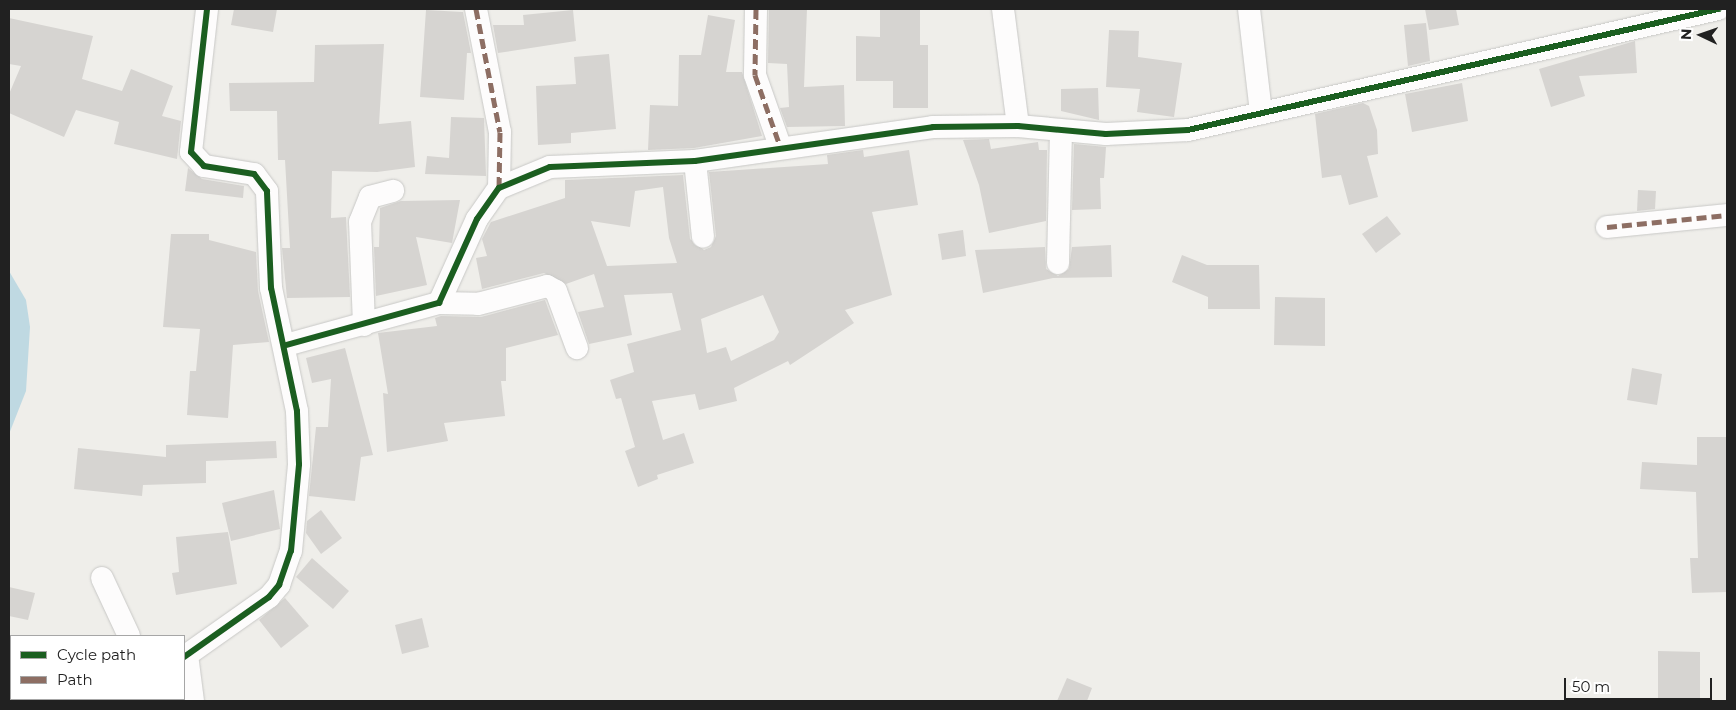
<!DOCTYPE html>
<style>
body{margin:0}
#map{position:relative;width:1736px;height:710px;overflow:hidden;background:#efeeea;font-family:Montserrat,sans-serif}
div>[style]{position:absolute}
.water>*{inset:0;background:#bfd9e2}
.building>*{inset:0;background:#d6d4d1}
.roads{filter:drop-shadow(0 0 1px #c8c8c6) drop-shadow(0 0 1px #c8c8c6)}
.street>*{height:22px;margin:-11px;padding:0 11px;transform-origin:11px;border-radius:11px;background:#fdfcfc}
.quiet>*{height:5px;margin-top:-2.5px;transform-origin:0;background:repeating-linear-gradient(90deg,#8d6e63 0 10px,transparent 0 15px)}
.cycleway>*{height:6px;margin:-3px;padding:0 3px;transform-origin:3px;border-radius:3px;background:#1b5e20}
span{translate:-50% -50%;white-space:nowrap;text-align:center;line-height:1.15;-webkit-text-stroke:5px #fff;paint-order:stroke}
.frame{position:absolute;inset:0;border:10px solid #212121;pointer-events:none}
.legend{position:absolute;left:10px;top:635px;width:175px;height:65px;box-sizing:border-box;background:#fff;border:1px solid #a6a6a6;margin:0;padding:6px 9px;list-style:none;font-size:15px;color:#212121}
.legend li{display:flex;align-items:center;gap:10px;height:25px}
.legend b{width:25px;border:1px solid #a6a6a6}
.north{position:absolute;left:1676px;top:10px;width:50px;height:50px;-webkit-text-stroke:4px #fff;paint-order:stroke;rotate:273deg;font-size:14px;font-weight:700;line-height:20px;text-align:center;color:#212121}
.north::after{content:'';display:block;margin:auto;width:18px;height:22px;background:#212121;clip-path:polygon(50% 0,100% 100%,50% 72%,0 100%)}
.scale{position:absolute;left:1564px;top:678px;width:148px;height:22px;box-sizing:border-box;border:2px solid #212121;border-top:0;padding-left:6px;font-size:15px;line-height:18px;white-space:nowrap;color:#212121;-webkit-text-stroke:4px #fff;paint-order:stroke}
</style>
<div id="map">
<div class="water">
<div style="clip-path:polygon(9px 271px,26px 300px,30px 327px,26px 391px,9px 434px)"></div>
</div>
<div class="building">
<div style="clip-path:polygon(234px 9px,277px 9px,273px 32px,231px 25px)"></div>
<div style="clip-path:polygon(769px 9px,807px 9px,804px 87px,844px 85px,845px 126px,787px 127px,780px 108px,789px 107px,787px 64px,768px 63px)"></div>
<div style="clip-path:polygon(880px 9px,920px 9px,920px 45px,928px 45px,928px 108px,893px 108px,893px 81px,856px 81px,856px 36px,880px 37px)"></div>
<div style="clip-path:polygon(1425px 9px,1456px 9px,1459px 25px,1429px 30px)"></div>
<div style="clip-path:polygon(426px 10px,463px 12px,471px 53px,467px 53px,464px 100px,420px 97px)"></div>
<div style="clip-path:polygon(573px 10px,576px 41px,498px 53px,493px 25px,524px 25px,523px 15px)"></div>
<div style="clip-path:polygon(708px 15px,735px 20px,726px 72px,742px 72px,762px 136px,694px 148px,648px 150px,650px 105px,678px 106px,679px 55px,701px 55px)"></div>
<div style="clip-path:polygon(9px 18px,93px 36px,82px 79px,122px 91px,131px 69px,173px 86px,162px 116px,181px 121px,177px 159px,114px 144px,119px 122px,76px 110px,64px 137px,9px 113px,9px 94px,21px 66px,9px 64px)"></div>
<div style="clip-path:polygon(1426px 23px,1430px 61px,1408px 66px,1404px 25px)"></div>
<div style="clip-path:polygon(1109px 30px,1139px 31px,1138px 57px,1182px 63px,1174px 117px,1137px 112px,1140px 89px,1106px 87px)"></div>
<div style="clip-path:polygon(1635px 41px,1637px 73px,1579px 76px,1585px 96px,1551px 107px,1539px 69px)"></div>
<div style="clip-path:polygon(384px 44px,379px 124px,411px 121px,415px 167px,377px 172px,332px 171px,331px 218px,346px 217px,350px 297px,287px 298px,282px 248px,290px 248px,285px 160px,278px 160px,277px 111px,230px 111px,229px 83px,314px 82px,315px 45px)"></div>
<div style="clip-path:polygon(609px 54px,616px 129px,571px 133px,571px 143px,538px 145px,536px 86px,576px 84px,574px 57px)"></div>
<div style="clip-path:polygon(1462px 83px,1468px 121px,1412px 132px,1405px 94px)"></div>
<div style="clip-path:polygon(1098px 88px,1099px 120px,1061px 111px,1061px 89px)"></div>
<div style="clip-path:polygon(1363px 103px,1369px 106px,1377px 130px,1378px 154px,1367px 156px,1378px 197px,1349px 205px,1341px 175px,1322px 178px,1315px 114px)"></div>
<div style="clip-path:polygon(451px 117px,484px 118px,486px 176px,425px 174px,427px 156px,449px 158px)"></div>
<div style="clip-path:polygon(989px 139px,991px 149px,1038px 142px,1039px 150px,1047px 150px,1046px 221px,989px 233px,979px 185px,963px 140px)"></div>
<div style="clip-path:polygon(1074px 144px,1106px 147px,1104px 178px,1100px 178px,1101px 209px,1072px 210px)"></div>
<div style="clip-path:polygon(evenodd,863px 150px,864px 157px,909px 150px,918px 205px,872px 212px,892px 295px,845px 310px,854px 323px,790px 365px,788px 361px,734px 388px,737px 401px,699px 410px,695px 394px,652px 401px,663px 440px,684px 433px,694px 463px,657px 475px,658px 479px,638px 487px,625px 451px,635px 447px,621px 398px,616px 399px,610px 380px,634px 372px,627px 344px,681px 330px,672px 293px,624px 295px,632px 335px,589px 344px,578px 312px,604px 307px,594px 274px,566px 284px,544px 273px,482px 289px,476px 258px,487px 256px,482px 239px,491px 222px,565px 198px,565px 180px,683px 175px,690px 239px,704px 250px,711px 247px,716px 236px,709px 172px,828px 164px,827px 155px,863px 150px,663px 187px,669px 238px,677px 263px,607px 266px,591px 221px,630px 227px,635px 191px,663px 187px,863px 150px,763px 295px,779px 332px,774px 340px,731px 361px,726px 347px,707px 353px,701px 319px,763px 295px)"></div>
<div style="clip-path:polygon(188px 168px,202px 179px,244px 186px,243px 198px,185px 191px)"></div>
<div style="clip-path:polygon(1638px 190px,1656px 191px,1655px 209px,1637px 211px)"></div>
<div style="clip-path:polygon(460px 200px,452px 243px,416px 237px,427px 285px,376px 296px,374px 247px,379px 247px,380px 208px,401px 201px)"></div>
<div style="clip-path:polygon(1387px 216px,1401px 234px,1376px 253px,1362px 234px)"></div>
<div style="clip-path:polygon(963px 230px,966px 256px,942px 260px,938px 234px)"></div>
<div style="clip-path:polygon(171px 234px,209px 234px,209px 240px,256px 252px,258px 291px,269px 342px,233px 345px,228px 418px,187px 415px,190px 371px,196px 371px,200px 329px,163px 327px)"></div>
<div style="clip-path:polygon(1111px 245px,1112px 277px,1053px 278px,983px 293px,975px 250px,1045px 247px,1046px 269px,1058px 276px,1069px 269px,1072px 247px)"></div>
<div style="clip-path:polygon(1182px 255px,1207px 265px,1259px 265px,1260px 309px,1208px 309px,1208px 297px,1172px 282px)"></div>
<div style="clip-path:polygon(1275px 297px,1325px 298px,1325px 346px,1274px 345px)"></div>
<div style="clip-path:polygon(545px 300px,558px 335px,506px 348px,506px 381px,501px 381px,505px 416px,444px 423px,448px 441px,387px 452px,383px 393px,388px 394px,378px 333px,437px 326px,435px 318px,441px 316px,481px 317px)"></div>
<div style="clip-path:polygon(345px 348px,373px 455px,361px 457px,355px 501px,309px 496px,316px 427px,328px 427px,331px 379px,312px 383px,306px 358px)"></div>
<div style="clip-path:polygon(1632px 368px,1662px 374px,1657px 405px,1627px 400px)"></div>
<div style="clip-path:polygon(1697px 437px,1727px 437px,1727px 592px,1692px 593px,1690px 558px,1698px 558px,1696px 492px,1640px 489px,1642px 462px,1697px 465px)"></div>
<div style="clip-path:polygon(276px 441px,277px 458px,206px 461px,206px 483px,143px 485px,142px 496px,74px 489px,78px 448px,166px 457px,166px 445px)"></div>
<div style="clip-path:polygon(274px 490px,280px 529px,231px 541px,222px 503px)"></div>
<div style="clip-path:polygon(321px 510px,342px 538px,321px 554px,306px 533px,307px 521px)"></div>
<div style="clip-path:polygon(228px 532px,237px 584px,176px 595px,172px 573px,179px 572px,176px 537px)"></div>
<div style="clip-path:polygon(312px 558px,349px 591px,333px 609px,296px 577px)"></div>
<div style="clip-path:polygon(9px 587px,35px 593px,28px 620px,9px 616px)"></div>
<div style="clip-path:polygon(285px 598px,309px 626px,281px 648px,259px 620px)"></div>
<div style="clip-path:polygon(422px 618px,429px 647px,402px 654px,395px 625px)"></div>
<div style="clip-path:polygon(1658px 651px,1700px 652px,1700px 700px,1658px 699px)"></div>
<div style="clip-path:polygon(1067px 678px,1092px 688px,1087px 701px,1057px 701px)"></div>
</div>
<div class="roads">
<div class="street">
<div style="left:476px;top:9px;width:125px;rotate:79deg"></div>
<div style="left:500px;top:132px;width:56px;rotate:91deg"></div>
<div style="left:756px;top:9px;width:66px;rotate:90.9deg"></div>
<div style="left:755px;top:75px;width:75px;rotate:70.6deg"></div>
<div style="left:1003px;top:9px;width:118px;rotate:82.7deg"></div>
<div style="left:1249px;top:9px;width:105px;rotate:83.4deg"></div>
<div style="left:695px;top:161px;width:76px;rotate:84deg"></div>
<div style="left:1607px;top:227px;width:121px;rotate:-5.7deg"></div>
<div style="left:1058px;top:263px;width:132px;rotate:-88.7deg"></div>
<div style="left:439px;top:303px;width:39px;rotate:1deg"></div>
<div style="left:478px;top:304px;width:71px;rotate:-14.6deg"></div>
<div style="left:547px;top:286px;width:10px;rotate:29deg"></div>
<div style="left:556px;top:291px;width:61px;rotate:69.8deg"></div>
<div style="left:364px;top:325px;width:103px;rotate:-92.2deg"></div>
<div style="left:360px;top:222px;width:27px;rotate:-68deg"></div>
<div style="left:370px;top:197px;width:24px;rotate:-15deg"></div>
<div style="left:286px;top:345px;width:159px;rotate:-15.4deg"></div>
<div style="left:439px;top:303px;width:92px;rotate:-65.7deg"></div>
<div style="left:477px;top:219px;width:38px;rotate:-55deg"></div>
<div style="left:499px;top:188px;width:55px;rotate:-22.4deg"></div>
<div style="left:550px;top:167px;width:145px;rotate:-2.4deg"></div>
<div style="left:695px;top:161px;width:240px;rotate:-8.1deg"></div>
<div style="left:933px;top:127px;width:85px;rotate:-0.7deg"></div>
<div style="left:1018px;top:126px;width:88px;rotate:5.2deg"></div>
<div style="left:1106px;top:134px;width:82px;rotate:-2.8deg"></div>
<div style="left:1188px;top:130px;width:544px;rotate:-12.86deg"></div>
<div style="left:102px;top:578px;width:64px;rotate:65deg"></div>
<div style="left:187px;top:655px;width:46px;rotate:82.6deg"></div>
<div style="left:184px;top:657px;width:104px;rotate:-35.2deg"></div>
<div style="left:269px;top:597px;width:16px;rotate:-50deg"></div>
<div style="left:279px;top:585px;width:36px;rotate:-71deg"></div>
<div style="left:291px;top:551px;width:87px;rotate:-84.7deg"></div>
<div style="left:299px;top:464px;width:53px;rotate:-92.2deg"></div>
<div style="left:297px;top:411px;width:126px;rotate:-101.9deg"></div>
<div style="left:271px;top:288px;width:97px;rotate:-92.4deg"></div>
<div style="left:267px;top:191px;width:21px;rotate:-127deg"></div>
<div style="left:254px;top:174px;width:51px;rotate:-170.9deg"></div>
<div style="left:204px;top:166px;width:19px;rotate:-133deg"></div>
<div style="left:191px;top:152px;width:144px;rotate:-83.6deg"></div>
<div style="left:165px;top:699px;width:2px;rotate:63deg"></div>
<div style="left:129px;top:701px;width:4px;rotate:-34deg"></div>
</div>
</div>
<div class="quiet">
<div style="left:476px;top:9px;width:125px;rotate:79deg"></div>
<div style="left:500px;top:132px;width:56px;rotate:91deg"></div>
<div style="left:756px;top:9px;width:66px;rotate:90.9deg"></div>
<div style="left:755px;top:75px;width:75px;rotate:70.6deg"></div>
<div style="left:1607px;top:227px;width:121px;rotate:-5.7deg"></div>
</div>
<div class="cycleway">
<div style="left:286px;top:345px;width:159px;rotate:-15.4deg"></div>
<div style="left:439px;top:303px;width:92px;rotate:-65.7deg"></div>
<div style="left:477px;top:219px;width:38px;rotate:-55deg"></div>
<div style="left:499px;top:188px;width:55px;rotate:-22.4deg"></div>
<div style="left:550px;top:167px;width:145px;rotate:-2.4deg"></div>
<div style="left:695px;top:161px;width:240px;rotate:-8.1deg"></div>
<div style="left:933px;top:127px;width:85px;rotate:-0.7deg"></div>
<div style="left:1018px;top:126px;width:88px;rotate:5.2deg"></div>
<div style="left:1106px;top:134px;width:82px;rotate:-2.8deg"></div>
<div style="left:1188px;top:130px;width:544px;rotate:-12.86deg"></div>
<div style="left:184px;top:657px;width:104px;rotate:-35.2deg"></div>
<div style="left:269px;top:597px;width:16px;rotate:-50deg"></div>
<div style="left:279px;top:585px;width:36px;rotate:-71deg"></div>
<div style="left:291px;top:551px;width:87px;rotate:-84.7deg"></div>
<div style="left:299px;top:464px;width:53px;rotate:-92.2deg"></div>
<div style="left:297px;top:411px;width:126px;rotate:-101.9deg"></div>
<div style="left:271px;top:288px;width:97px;rotate:-92.4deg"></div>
<div style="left:267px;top:191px;width:21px;rotate:-127deg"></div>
<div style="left:254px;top:174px;width:51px;rotate:-170.9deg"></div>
<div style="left:204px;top:166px;width:19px;rotate:-133deg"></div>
<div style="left:191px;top:152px;width:144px;rotate:-83.6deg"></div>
</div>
<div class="frame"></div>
<ul class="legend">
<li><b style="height:6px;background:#1b5e20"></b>Cycle path</li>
<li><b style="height:6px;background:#8d6e63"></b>Path</li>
</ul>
<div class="north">N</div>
<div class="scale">50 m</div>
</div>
